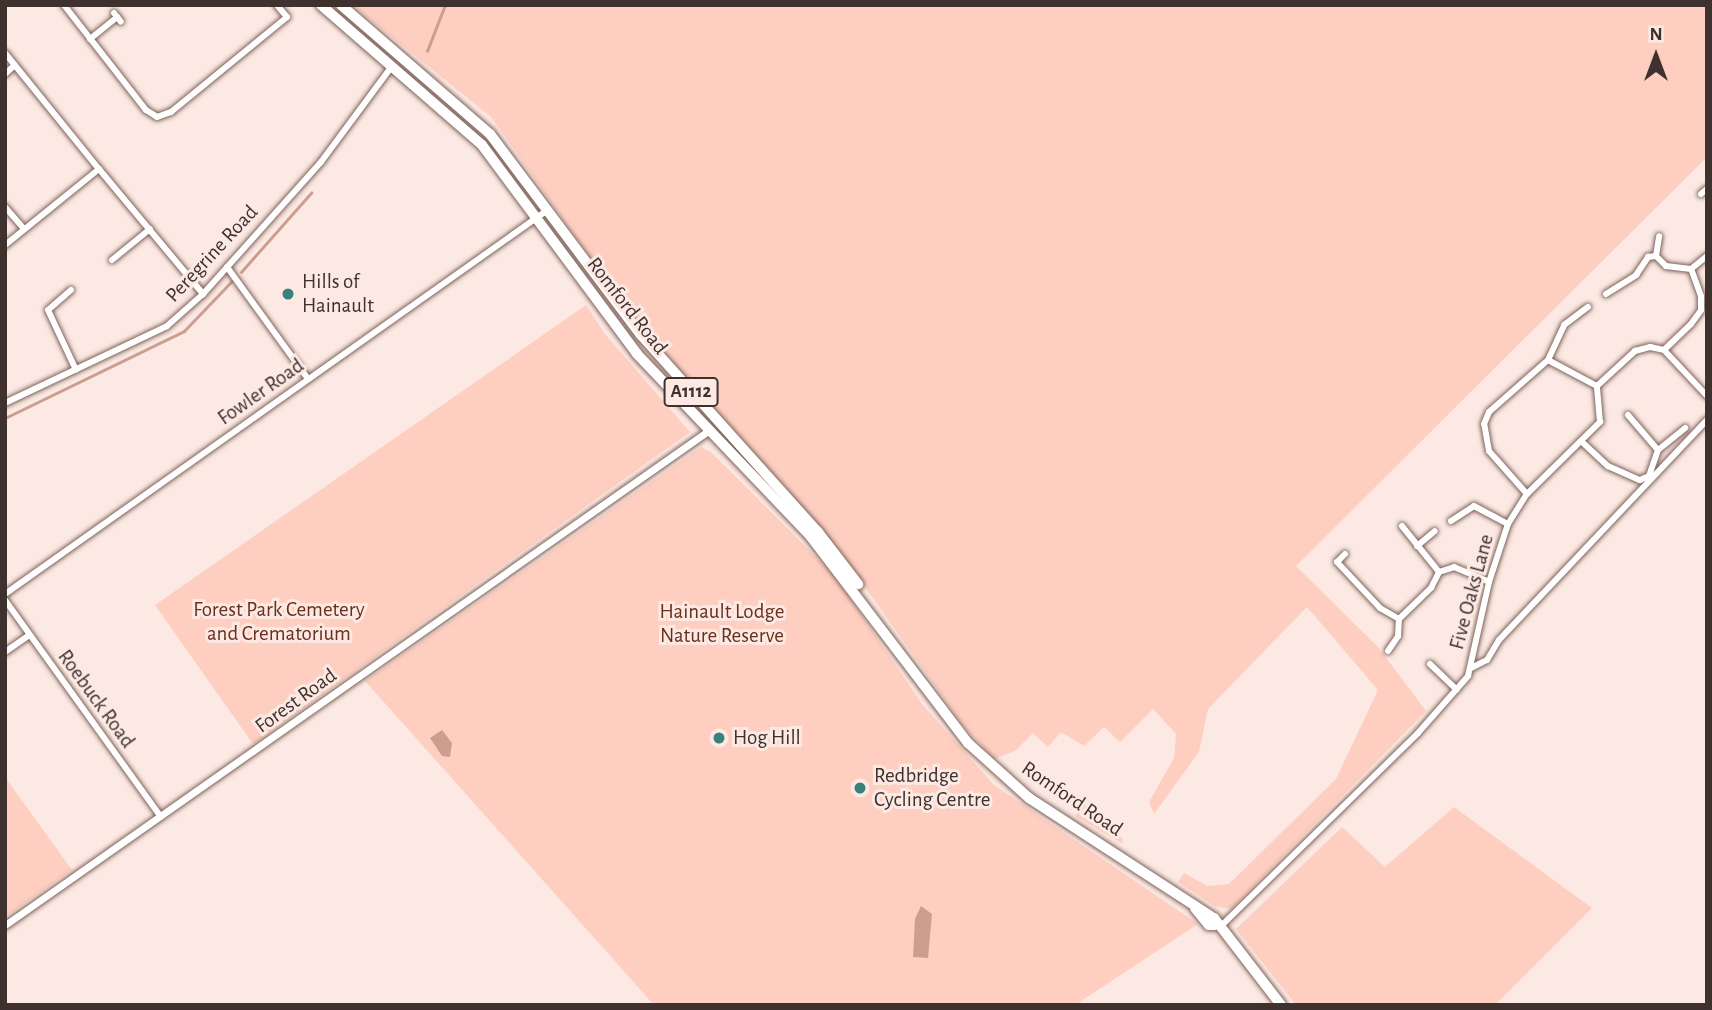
<!DOCTYPE html>
<style>
body{margin:0}
#map{position:relative;width:1712px;height:1010px;overflow:hidden;background:#fce9e3;font-family:"Alegreya Sans",sans-serif}
div>[style]{position:absolute}
.green>*{inset:0;background:#fecfc1}
.water>*{inset:0;background:#cd9e8f}
.stream>*{height:2.5px;margin:-1.25px;padding:0 1.25px;transform-origin:1.25px;border-radius:1.25px;background:#cd9e8f}
.roads{filter:drop-shadow(0 0 2px #7e635a) drop-shadow(0 0 2px #7e635a)}
.minor>*{height:6px;margin:-3px;padding:0 3px;transform-origin:3px;border-radius:3px;background:#fff}
.tertiary>*{height:7px;margin:-3.5px;padding:0 3.5px;transform-origin:3.5px;border-radius:3.5px;background:#fff}
.primary>*{height:10px;margin:-5px;padding:0 5px;transform-origin:5px;border-radius:5px;background:#fff}
.dots>*{width:19px;height:19px;translate:-50% -50%;box-sizing:border-box;border:4px solid #fce9e3;border-radius:50%}
span{translate:-50% -50%;white-space:nowrap;text-align:center;line-height:1.15;-webkit-text-stroke:6px #fce9e3;paint-order:stroke}
.shield-label span{padding:2px 5px;background:#fce9e3;border:2px solid;border-radius:5px;-webkit-text-stroke-width:0}
.shield-label{font-size:19px;color:#3e312e;font-weight:700}
.street-label{font-size:21px;color:#3e312e}
.poi-label{font-size:21px;color:#3e312e}
.left{translate:0 -50%;text-align:left}
.park-label{font-size:21px;color:#6a2f1d}
.frame{position:absolute;inset:0;border:7px solid #3e312e;pointer-events:none}
.north{position:absolute;left:1621px;top:21px;width:70px;height:70px;-webkit-text-stroke:5px #fce9e3;paint-order:stroke;rotate:0deg;font-size:19px;font-weight:700;line-height:28px;text-align:center;color:#3e312e}
.north::after{content:'';display:block;margin:auto;width:24px;height:32px;background:#3e312e;clip-path:polygon(50% 0,100% 100%,50% 72%,0 100%)}
</style>
<div id="map">
<div class="green">
<div style="clip-path:polygon(352px 5px,1707px 5px,1707px 157px,1296px 566px,1378px 647px,1426px 711px,1231px 909px,1214px 906px,1178px 882px,1184px 873px,1207px 886px,1229px 884px,1336px 779px,1378px 690px,1307px 607px,1208px 709px,1199px 752px,1154px 814px,1149px 802px,1174px 758px,1176px 734px,1153px 709px,1120px 742px,1104px 727px,1084px 746px,1061px 732px,1048px 747px,1033px 733px,1015px 751px,994px 759px,962px 724px,836px 546px,625px 307px,491px 117px)"></div>
<div style="clip-path:polygon(586px 305px,605px 334px,690px 432px,253px 744px,155px 605px)"></div>
<div style="clip-path:polygon(701px 447px,711px 452px,835px 576px,922px 704px,994px 785px,1198px 924px,1075px 1005px,654px 1005px,365px 681px)"></div>
<div style="clip-path:polygon(5px 777px,72px 870px,5px 917px)"></div>
<div style="clip-path:polygon(1084px 804px,1122px 838px,1123px 844px,1075px 816px)"></div>
<div style="clip-path:polygon(1454px 807px,1592px 908px,1495px 1005px,1296px 1005px,1236px 929px,1342px 827px,1385px 867px)"></div>
</div>
<div class="water">
<div style="clip-path:polygon(442px 730px,452px 743px,450px 757px,442px 756px,430px 738px)"></div>
<div style="clip-path:polygon(921px 906px,932px 914px,928px 958px,913px 957px,915px 919px)"></div>
</div>
<div class="stream">
<div style="left:427px;top:51px;width:49px;rotate:-68.6deg"></div>
<div style="left:241px;top:272px;width:106px;rotate:-48.5deg"></div>
<div style="left:5px;top:418px;width:199px;rotate:-25.9deg"></div>
<div style="left:184px;top:331px;width:69px;rotate:-46.2deg"></div>
</div>
<div class="roads">
<div class="minor">
<div style="left:64px;top:5px;width:133px;rotate:52deg"></div>
<div style="left:146px;top:110px;width:13px;rotate:32deg"></div>
<div style="left:157px;top:117px;width:15px;rotate:-20deg"></div>
<div style="left:171px;top:112px;width:150px;rotate:-39.3deg"></div>
<div style="left:287px;top:17px;width:16px;rotate:-130deg"></div>
<div style="left:114px;top:13px;width:11px;rotate:52deg"></div>
<div style="left:90px;top:39px;width:35px;rotate:-39deg"></div>
<div style="left:5px;top:53px;width:149px;rotate:51deg"></div>
<div style="left:99px;top:169px;width:121px;rotate:141deg"></div>
<div style="left:5px;top:74px;width:13px;rotate:-42deg"></div>
<div style="left:99px;top:169px;width:163px;rotate:50.2deg"></div>
<div style="left:1701px;top:194px;width:8px;rotate:-40deg"></div>
<div style="left:5px;top:207px;width:29px;rotate:49deg"></div>
<div style="left:1656px;top:256px;width:20px;rotate:-81deg"></div>
<div style="left:112px;top:260px;width:49px;rotate:-39.2deg"></div>
<div style="left:227px;top:267px;width:138px;rotate:54.1deg"></div>
<div style="left:1691px;top:269px;width:21px;rotate:-39deg"></div>
<div style="left:71px;top:290px;width:30px;rotate:139deg"></div>
<div style="left:48px;top:310px;width:66px;rotate:65deg"></div>
<div style="left:1606px;top:294px;width:36px;rotate:-32deg"></div>
<div style="left:1636px;top:275px;width:22px;rotate:-56deg"></div>
<div style="left:1648px;top:257px;width:8px;rotate:-7deg"></div>
<div style="left:1656px;top:256px;width:14px;rotate:45deg"></div>
<div style="left:1666px;top:266px;width:25px;rotate:7deg"></div>
<div style="left:1664px;top:350px;width:63px;rotate:46.9deg"></div>
<div style="left:1548px;top:360px;width:55px;rotate:28deg"></div>
<div style="left:1597px;top:386px;width:52px;rotate:-42.6deg"></div>
<div style="left:1635px;top:351px;width:16px;rotate:-15deg"></div>
<div style="left:1650px;top:347px;width:14px;rotate:12deg"></div>
<div style="left:1664px;top:350px;width:37px;rotate:-44deg"></div>
<div style="left:1691px;top:324px;width:17px;rotate:-54deg"></div>
<div style="left:1701px;top:310px;width:14px;rotate:-90deg"></div>
<div style="left:1701px;top:296px;width:29px;rotate:-110deg"></div>
<div style="left:5px;top:403px;width:179px;rotate:-25.4deg"></div>
<div style="left:167px;top:326px;width:48px;rotate:-41.6deg"></div>
<div style="left:203px;top:294px;width:177px;rotate:-48.2deg"></div>
<div style="left:321px;top:162px;width:119px;rotate:-53.5deg"></div>
<div style="left:1628px;top:415px;width:46px;rotate:49.4deg"></div>
<div style="left:1581px;top:441px;width:37px;rotate:43deg"></div>
<div style="left:1608px;top:466px;width:35px;rotate:24deg"></div>
<div style="left:1640px;top:480px;width:10px;rotate:-24deg"></div>
<div style="left:1649px;top:476px;width:28px;rotate:-71deg"></div>
<div style="left:1658px;top:450px;width:35px;rotate:-39deg"></div>
<div style="left:1527px;top:494px;width:57px;rotate:-131.5deg"></div>
<div style="left:1489px;top:451px;width:27px;rotate:-100deg"></div>
<div style="left:1484px;top:424px;width:13px;rotate:-67deg"></div>
<div style="left:1489px;top:412px;width:79px;rotate:-41.4deg"></div>
<div style="left:1548px;top:360px;width:38px;rotate:-65deg"></div>
<div style="left:1564px;top:325px;width:30px;rotate:-37deg"></div>
<div style="left:1451px;top:521px;width:27px;rotate:-33deg"></div>
<div style="left:1474px;top:506px;width:38px;rotate:28deg"></div>
<div style="left:1402px;top:526px;width:59px;rotate:51.2deg"></div>
<div style="left:1417px;top:546px;width:23px;rotate:-40deg"></div>
<div style="left:1345px;top:554px;width:11px;rotate:135deg"></div>
<div style="left:1337px;top:562px;width:63px;rotate:46.9deg"></div>
<div style="left:1380px;top:608px;width:22px;rotate:30deg"></div>
<div style="left:5px;top:594px;width:666px;rotate:-35.29deg"></div>
<div style="left:5px;top:600px;width:267px;rotate:54.3deg"></div>
<div style="left:1388px;top:651px;width:18px;rotate:-56deg"></div>
<div style="left:1398px;top:636px;width:17px;rotate:-87deg"></div>
<div style="left:1399px;top:619px;width:45px;rotate:-44.1deg"></div>
<div style="left:1431px;top:588px;width:18px;rotate:-63deg"></div>
<div style="left:1439px;top:572px;width:16px;rotate:-18deg"></div>
<div style="left:1454px;top:567px;width:38px;rotate:23deg"></div>
<div style="left:5px;top:652px;width:28px;rotate:-35deg"></div>
<div style="left:1430px;top:664px;width:37px;rotate:44deg"></div>
<div style="left:1471px;top:668px;width:18px;rotate:-27deg"></div>
<div style="left:1487px;top:660px;width:23px;rotate:-59deg"></div>
<div style="left:1499px;top:640px;width:303px;rotate:-46.6deg"></div>
<div style="left:1220px;top:927px;width:277px;rotate:-44.4deg"></div>
<div style="left:1418px;top:733px;width:76px;rotate:-48.7deg"></div>
<div style="left:1468px;top:676px;width:96px;rotate:-77.4deg"></div>
<div style="left:1489px;top:582px;width:61px;rotate:-71.9deg"></div>
<div style="left:1508px;top:524px;width:36px;rotate:-58deg"></div>
<div style="left:1527px;top:494px;width:103px;rotate:-44.6deg"></div>
<div style="left:1600px;top:422px;width:36px;rotate:-95deg"></div>
</div>
<div class="tertiary">
<div style="left:5px;top:925px;width:859px;rotate:-35.1deg"></div>
</div>
<div class="primary">
<div style="left:321px;top:5px;width:213px;rotate:41deg"></div>
<div style="left:482px;top:145px;width:260px;rotate:53.4deg"></div>
<div style="left:637px;top:354px;width:253px;rotate:46.4deg"></div>
<div style="left:811px;top:537px;width:259px;rotate:52.7deg"></div>
<div style="left:968px;top:743px;width:82px;rotate:42deg"></div>
<div style="left:1029px;top:798px;width:221px;rotate:33deg"></div>
<div style="left:1214px;top:918px;width:110px;rotate:52.4deg"></div>
<div style="left:341px;top:5px;width:197px;rotate:40.9deg"></div>
<div style="left:490px;top:134px;width:251px;rotate:53.1deg"></div>
<div style="left:641px;top:335px;width:265px;rotate:48.1deg"></div>
<div style="left:818px;top:532px;width:66px;rotate:52.4deg"></div>
<div style="left:1195px;top:908px;width:22px;rotate:51deg"></div>
<div style="left:1209px;top:925px;width:6px"></div>
</div>
</div>
<div class="dots">
<div style="left:288px;top:294px;background:#3a817b"></div>
<div style="left:719px;top:738px;background:#3a817b"></div>
<div style="left:860px;top:788px;background:#3a817b"></div>
</div>
<div class="shield-label">
<span style="left:691px;top:392px">A1112</span>
</div>
<div class="street-label">
<span style="left:212px;top:254px;rotate:-47deg">Peregrine Road</span>
<span style="left:627px;top:306px;rotate:52deg">Romford Road</span>
<span style="left:261px;top:392px;rotate:-35deg">Fowler Road</span>
<span style="left:1472px;top:592px;rotate:-75deg">Five Oaks Lane</span>
<span style="left:96px;top:699px;rotate:54deg">Roebuck Road</span>
<span style="left:296px;top:701px;rotate:-36deg">Forest Road</span>
<span style="left:1072px;top:799px;rotate:34deg">Romford Road</span>
</div>
<div class="poi-label">
<span class="left" style="left:302px;top:294px">Hills of<br>Hainault</span>
<span class="left" style="left:733px;top:738px">Hog Hill</span>
<span class="left" style="left:874px;top:788px">Redbridge<br>Cycling Centre</span>
</div>
<div class="park-label">
<span style="left:279px;top:622px">Forest Park Cemetery<br>and Crematorium</span>
<span style="left:722px;top:624px">Hainault Lodge<br>Nature Reserve</span>
</div>
<div class="frame"></div>
<div class="north">N</div>
</div>
